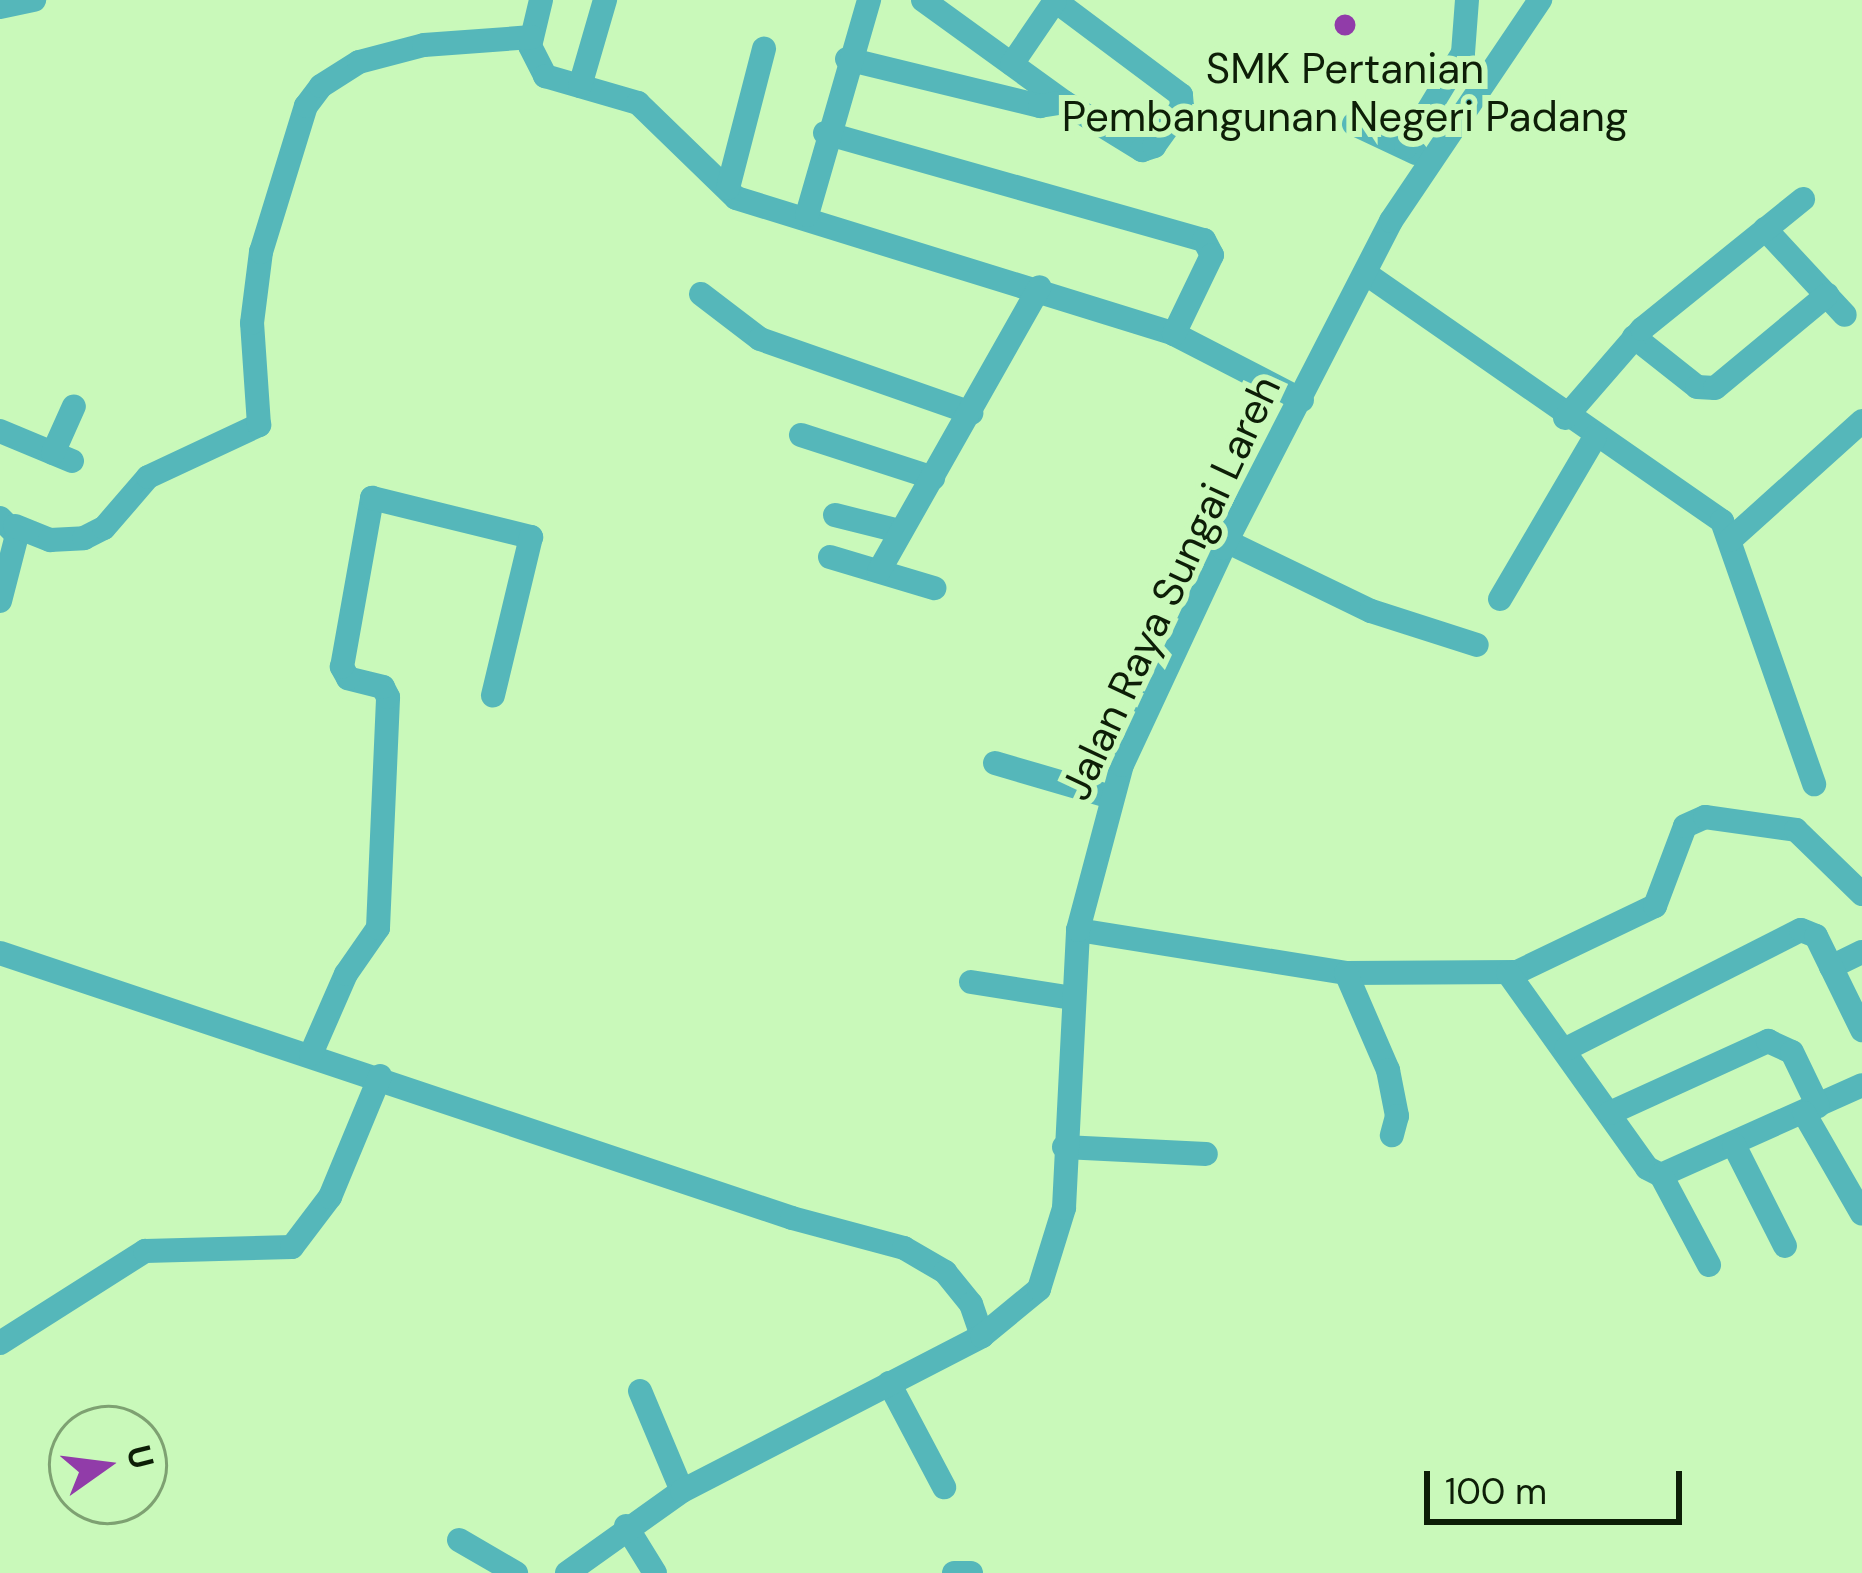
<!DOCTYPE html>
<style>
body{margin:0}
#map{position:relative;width:1862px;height:1573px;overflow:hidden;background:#c9f9ba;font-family:"DM Sans",sans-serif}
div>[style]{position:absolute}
.minor>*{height:24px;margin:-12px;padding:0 12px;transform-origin:12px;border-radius:12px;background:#55b7ba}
.dots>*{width:33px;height:33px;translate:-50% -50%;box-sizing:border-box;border:6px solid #c9f9ba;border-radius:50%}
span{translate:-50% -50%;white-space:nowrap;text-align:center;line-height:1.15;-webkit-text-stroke:12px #c9f9ba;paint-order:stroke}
.poi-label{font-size:42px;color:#0d1e07}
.street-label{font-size:42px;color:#0d1e07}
.north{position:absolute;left:48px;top:1405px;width:120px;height:120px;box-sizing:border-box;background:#c9f9ba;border:3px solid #7ea172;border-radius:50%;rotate:76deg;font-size:33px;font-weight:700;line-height:48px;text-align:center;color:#0d1e07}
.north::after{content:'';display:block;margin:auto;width:42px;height:54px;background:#913ca9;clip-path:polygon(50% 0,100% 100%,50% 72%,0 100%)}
.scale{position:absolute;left:1424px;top:1471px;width:258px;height:54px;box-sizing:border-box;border:6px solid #0d1e07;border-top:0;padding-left:15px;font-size:36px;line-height:42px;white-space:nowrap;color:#0d1e07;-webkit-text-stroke:9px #c9f9ba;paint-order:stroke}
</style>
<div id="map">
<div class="minor">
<div style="left:541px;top:0;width:47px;rotate:103.4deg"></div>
<div style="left:530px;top:46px;width:34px;rotate:63deg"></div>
<div style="left:545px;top:76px;width:97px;rotate:16.2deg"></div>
<div style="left:638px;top:103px;width:136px;rotate:44.1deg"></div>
<div style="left:736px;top:198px;width:459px;rotate:17.2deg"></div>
<div style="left:1174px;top:334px;width:144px;rotate:27.3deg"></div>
<div style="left:923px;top:0;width:174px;rotate:35.9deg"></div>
<div style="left:1064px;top:102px;width:92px;rotate:31.6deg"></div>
<div style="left:1142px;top:150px;width:13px;rotate:-18deg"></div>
<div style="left:1154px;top:146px;width:48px;rotate:-54.3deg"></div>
<div style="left:1182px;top:107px;width:12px;rotate:-95deg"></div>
<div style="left:1181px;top:95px;width:159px;rotate:-143.2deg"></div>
<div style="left:0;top:7px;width:35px;rotate:-12deg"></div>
<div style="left:847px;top:59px;width:199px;rotate:13.7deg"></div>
<div style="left:1040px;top:106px;width:24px;rotate:-9deg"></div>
<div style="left:1012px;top:64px;width:76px;rotate:-55.7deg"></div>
<div style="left:580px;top:86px;width:90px;rotate:-73.8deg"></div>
<div style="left:1354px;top:124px;width:68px;rotate:25.1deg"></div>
<div style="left:825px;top:133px;width:394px;rotate:15.8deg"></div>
<div style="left:1204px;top:240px;width:17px;rotate:62deg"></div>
<div style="left:1212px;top:255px;width:88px;rotate:115.7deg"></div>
<div style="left:1406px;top:147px;width:110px;rotate:-58.8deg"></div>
<div style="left:1463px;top:53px;width:53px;rotate:-85.7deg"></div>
<div style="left:728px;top:188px;width:144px;rotate:-75.5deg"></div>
<div style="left:807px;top:215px;width:224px;rotate:-73.9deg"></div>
<div style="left:1765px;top:229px;width:117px;rotate:47.1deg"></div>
<div style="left:1365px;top:273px;width:435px;rotate:34.8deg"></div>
<div style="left:1722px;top:521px;width:279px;rotate:70.7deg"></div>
<div style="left:701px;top:294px;width:74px;rotate:37.3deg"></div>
<div style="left:760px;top:339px;width:224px;rotate:19.3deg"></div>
<div style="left:1634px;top:337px;width:80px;rotate:38.4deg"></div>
<div style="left:1697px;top:387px;width:18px;rotate:3deg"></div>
<div style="left:1715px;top:388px;width:146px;rotate:-39.7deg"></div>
<div style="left:1565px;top:418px;width:118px;rotate:-49.1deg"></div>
<div style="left:1642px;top:329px;width:207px;rotate:-38.9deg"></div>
<div style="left:0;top:431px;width:78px;rotate:22.6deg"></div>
<div style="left:801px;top:435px;width:139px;rotate:18deg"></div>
<div style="left:53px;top:453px;width:51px;rotate:-65.9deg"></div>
<div style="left:835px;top:515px;width:62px;rotate:14deg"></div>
<div style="left:0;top:518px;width:24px;rotate:45deg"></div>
<div style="left:17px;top:535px;width:68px;rotate:104.4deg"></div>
<div style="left:15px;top:526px;width:38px;rotate:22deg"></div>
<div style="left:50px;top:540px;width:34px;rotate:-3deg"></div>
<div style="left:84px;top:538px;width:22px;rotate:-27deg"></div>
<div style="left:104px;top:528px;width:67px;rotate:-49.2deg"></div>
<div style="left:148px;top:477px;width:123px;rotate:-25.1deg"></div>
<div style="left:259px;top:425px;width:102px;rotate:-93.9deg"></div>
<div style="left:252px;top:323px;width:72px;rotate:-82.8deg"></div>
<div style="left:261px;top:252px;width:153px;rotate:-72.9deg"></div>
<div style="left:306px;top:106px;width:25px;rotate:-53deg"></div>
<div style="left:321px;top:86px;width:45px;rotate:-32.3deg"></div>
<div style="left:359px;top:62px;width:67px;rotate:-14.7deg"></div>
<div style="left:424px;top:45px;width:108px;rotate:-4.2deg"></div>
<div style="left:1730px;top:540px;width:178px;rotate:-42deg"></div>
<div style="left:1226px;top:541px;width:161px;rotate:25.8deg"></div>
<div style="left:1371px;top:611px;width:111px;rotate:17.8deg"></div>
<div style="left:830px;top:557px;width:109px;rotate:16.6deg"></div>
<div style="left:879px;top:571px;width:326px;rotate:-60.5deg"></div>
<div style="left:1500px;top:599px;width:188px;rotate:-59.6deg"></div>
<div style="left:995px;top:763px;width:121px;rotate:16.3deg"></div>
<div style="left:1078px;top:930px;width:271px;rotate:9.1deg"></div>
<div style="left:1346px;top:973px;width:171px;rotate:-0.3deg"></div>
<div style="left:1517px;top:972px;width:153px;rotate:-25.6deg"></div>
<div style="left:1655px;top:906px;width:85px;rotate:-69.4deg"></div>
<div style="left:1685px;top:826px;width:22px;rotate:-24deg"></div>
<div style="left:1705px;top:817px;width:92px;rotate:8.1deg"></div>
<div style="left:1796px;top:830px;width:92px;rotate:44.1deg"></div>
<div style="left:0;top:953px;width:835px;rotate:18.5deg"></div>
<div style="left:792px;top:1218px;width:116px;rotate:15deg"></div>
<div style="left:904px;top:1248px;width:48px;rotate:30.3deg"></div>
<div style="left:945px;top:1272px;width:41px;rotate:50.9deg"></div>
<div style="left:971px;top:1304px;width:34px;rotate:71deg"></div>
<div style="left:1831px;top:967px;width:34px;rotate:-26deg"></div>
<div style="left:1346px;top:973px;width:106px;rotate:66.6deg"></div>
<div style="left:1388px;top:1070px;width:47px;rotate:78.9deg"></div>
<div style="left:1397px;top:1116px;width:20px;rotate:105deg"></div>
<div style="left:1508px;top:973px;width:239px;rotate:54.5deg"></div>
<div style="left:1647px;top:1168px;width:16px;rotate:27deg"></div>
<div style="left:1661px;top:1175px;width:220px;rotate:-24.1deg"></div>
<div style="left:971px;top:982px;width:102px;rotate:9deg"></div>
<div style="left:1566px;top:1049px;width:263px;rotate:-26.9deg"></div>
<div style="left:1801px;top:930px;width:16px;rotate:22deg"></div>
<div style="left:1816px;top:936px;width:105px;rotate:63.9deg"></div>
<div style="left:311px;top:1054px;width:87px;rotate:-66.4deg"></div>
<div style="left:346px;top:974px;width:56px;rotate:-55.2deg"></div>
<div style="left:378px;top:928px;width:231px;rotate:-87.5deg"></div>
<div style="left:388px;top:697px;width:11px;rotate:-117deg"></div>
<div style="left:383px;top:687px;width:36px;rotate:-166deg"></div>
<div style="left:348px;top:678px;width:13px;rotate:-119deg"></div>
<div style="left:342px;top:667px;width:172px;rotate:-79.9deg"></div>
<div style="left:372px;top:498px;width:164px;rotate:13.8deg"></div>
<div style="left:531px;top:537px;width:163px;rotate:103.5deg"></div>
<div style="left:1610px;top:1113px;width:174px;rotate:-24.5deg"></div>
<div style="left:1768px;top:1041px;width:26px;rotate:25deg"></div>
<div style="left:1792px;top:1052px;width:60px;rotate:64.3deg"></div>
<div style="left:1804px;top:1113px;width:116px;rotate:60.1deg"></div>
<div style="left:1734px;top:1145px;width:113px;rotate:63.2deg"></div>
<div style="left:1064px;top:1147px;width:142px;rotate:2.8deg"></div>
<div style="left:1661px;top:1175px;width:102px;rotate:61.9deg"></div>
<div style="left:0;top:1343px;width:172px;rotate:-32.4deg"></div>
<div style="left:145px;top:1251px;width:147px;rotate:-1.6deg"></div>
<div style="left:292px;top:1247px;width:63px;rotate:-52.8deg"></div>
<div style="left:330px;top:1197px;width:131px;rotate:-67.5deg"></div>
<div style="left:889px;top:1383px;width:118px;rotate:62.1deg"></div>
<div style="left:640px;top:1391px;width:108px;rotate:67.2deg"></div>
<div style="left:626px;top:1526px;width:55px;rotate:58.3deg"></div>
<div style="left:459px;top:1540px;width:66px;rotate:30.1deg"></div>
<div style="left:567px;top:1573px;width:141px;rotate:-35.5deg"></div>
<div style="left:682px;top:1491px;width:338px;rotate:-27.3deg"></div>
<div style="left:982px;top:1336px;width:74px;rotate:-39.5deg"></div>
<div style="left:1039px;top:1289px;width:85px;rotate:-72.8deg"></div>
<div style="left:1064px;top:1208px;width:278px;rotate:-87.1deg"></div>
<div style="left:1078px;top:930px;width:171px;rotate:-75.1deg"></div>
<div style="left:1122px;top:765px;width:239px;rotate:-65deg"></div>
<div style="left:1223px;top:548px;width:368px;rotate:-62.8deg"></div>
<div style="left:1391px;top:221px;width:267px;rotate:-56deg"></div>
<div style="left:954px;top:1573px;width:17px"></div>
</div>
<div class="dots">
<div style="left:1345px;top:25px;background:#913ca9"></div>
</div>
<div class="poi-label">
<span style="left:1345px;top:93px">SMK Pertanian<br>Pembangunan Negeri Padang</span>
</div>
<div class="street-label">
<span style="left:1171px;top:588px;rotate:-65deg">Jalan Raya Sungai Lareh</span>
</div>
<div class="north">U</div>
<div class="scale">100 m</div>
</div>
